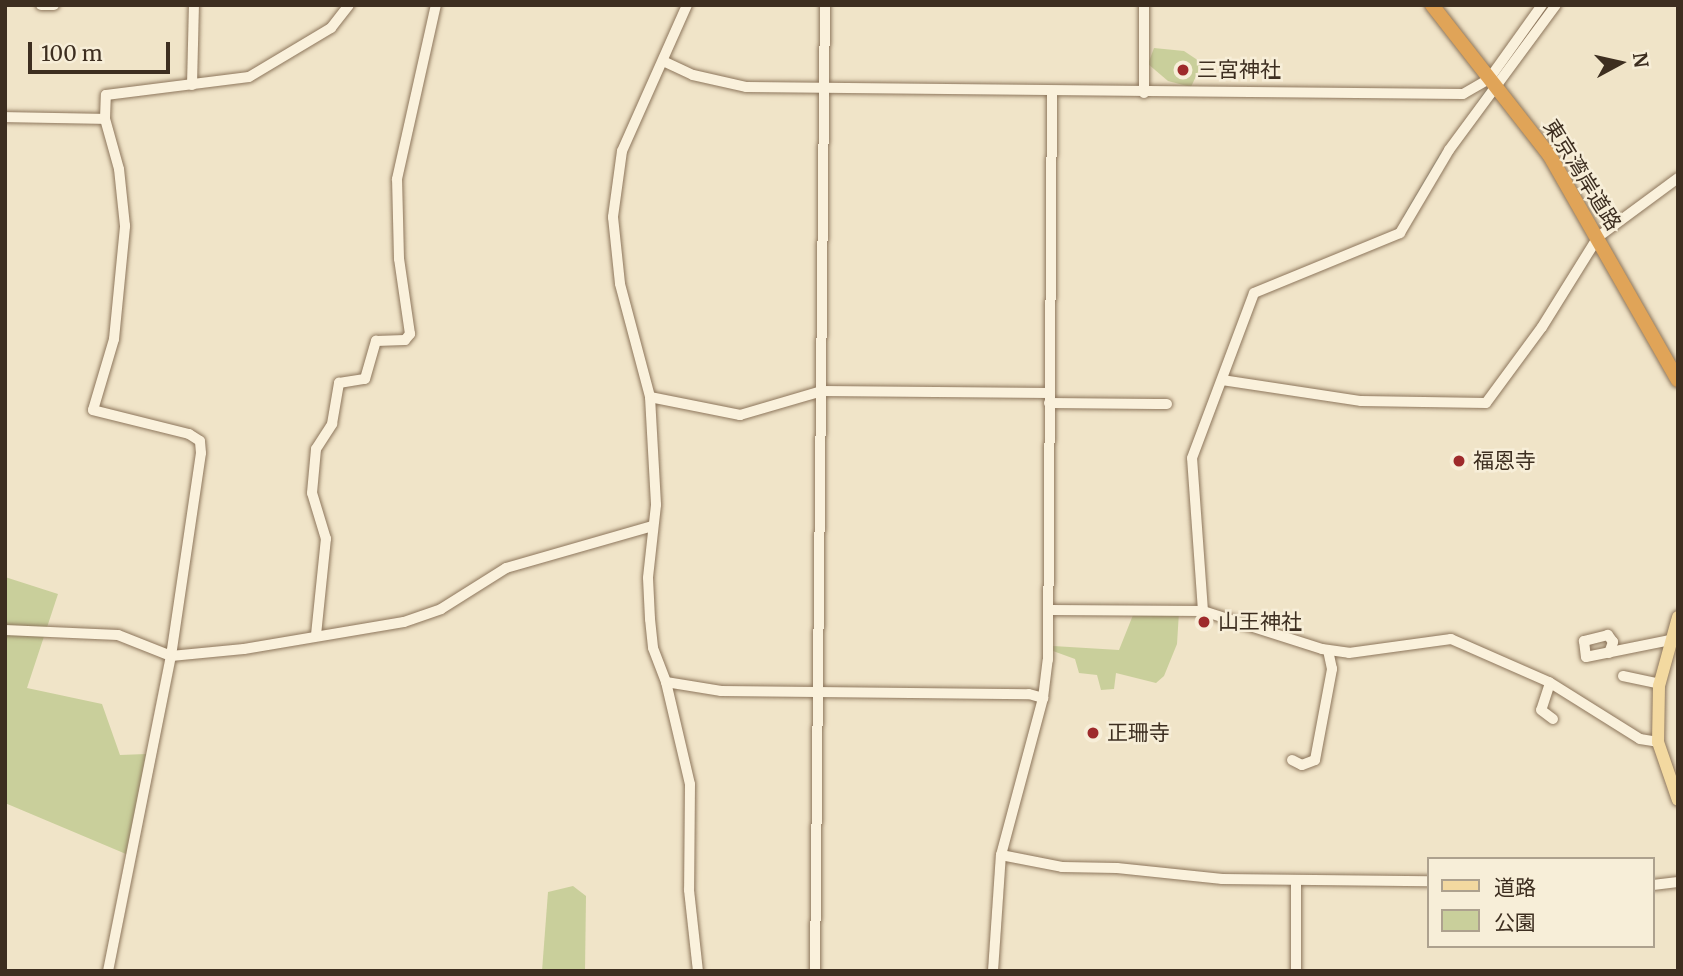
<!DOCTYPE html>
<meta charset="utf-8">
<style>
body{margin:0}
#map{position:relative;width:1683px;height:976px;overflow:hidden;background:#f0e4c8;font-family:Merriweather,"Noto Sans JP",serif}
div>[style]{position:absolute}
.green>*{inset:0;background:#c9cf9b}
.stream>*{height:2.5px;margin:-1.25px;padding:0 1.25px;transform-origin:1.25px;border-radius:1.25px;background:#a9c4bc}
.roads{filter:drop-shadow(0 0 2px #8d765c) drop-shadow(0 0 2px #8d765c)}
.minor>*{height:10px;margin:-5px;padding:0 5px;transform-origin:5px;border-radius:5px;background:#faf1dc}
.major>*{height:12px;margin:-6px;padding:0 6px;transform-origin:6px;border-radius:6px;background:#f3d9a0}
.highway>*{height:14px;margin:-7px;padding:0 7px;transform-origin:7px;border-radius:7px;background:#e0a458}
.dots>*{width:19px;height:19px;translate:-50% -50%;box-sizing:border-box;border:4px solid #f7eed8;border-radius:50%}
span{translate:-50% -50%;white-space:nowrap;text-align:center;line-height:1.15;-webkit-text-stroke:5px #f7eed8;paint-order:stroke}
.poi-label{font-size:21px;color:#3d2e20}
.left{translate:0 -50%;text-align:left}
.street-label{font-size:21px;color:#3d2e20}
.frame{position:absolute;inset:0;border:7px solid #3d2e20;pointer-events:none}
.legend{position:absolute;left:1427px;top:857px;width:228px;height:91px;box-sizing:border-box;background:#f7eed8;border:2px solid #ada18e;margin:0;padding:9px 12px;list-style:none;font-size:21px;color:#3d2e20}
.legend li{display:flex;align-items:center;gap:14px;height:35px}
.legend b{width:35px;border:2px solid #ada18e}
.north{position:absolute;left:1585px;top:28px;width:70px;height:70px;-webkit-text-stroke:5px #f7eed8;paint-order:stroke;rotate:82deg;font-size:19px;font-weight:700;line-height:28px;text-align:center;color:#3d2e20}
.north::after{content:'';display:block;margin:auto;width:24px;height:32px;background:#3d2e20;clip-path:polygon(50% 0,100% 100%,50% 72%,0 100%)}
.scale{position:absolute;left:28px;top:42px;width:142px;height:32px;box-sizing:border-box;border:4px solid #3d2e20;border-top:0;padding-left:9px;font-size:21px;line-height:24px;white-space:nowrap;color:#3d2e20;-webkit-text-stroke:5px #f7eed8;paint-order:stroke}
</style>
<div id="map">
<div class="green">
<div style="clip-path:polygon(1154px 48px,1184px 51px,1202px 63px,1191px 87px,1168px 81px,1148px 64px)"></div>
<div style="clip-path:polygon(5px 577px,58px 594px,27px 688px,102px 704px,120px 755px,146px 754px,126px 854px,5px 803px)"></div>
<div style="clip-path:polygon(1179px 612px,1177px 644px,1164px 676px,1156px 683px,1116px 673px,1114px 689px,1101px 690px,1097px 675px,1079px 673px,1075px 659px,1053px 651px,1053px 646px,1119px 650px,1133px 615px)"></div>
<div style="clip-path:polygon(573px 886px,586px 896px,585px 971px,542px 971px,548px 892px)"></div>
</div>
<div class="stream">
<div style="left:1478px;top:103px;width:21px;rotate:-55deg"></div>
<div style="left:1404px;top:217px;width:73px;rotate:-59.6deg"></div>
</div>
<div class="roads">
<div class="minor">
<div style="left:41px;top:5px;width:13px"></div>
<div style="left:687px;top:5px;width:160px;rotate:114deg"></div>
<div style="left:622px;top:151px;width:67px;rotate:97.8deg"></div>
<div style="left:613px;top:217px;width:67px;rotate:84deg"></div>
<div style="left:620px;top:284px;width:117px;rotate:75.1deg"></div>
<div style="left:650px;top:397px;width:108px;rotate:86.8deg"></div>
<div style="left:656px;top:505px;width:73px;rotate:96.3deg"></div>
<div style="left:648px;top:578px;width:41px;rotate:87.2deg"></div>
<div style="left:650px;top:619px;width:29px;rotate:84deg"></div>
<div style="left:653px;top:648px;width:36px;rotate:69deg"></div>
<div style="left:666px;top:682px;width:105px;rotate:76.8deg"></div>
<div style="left:690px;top:784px;width:106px;rotate:90.5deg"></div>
<div style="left:689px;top:890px;width:81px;rotate:83.7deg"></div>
<div style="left:663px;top:61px;width:33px;rotate:25deg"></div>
<div style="left:693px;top:75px;width:54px;rotate:12.8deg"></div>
<div style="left:746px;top:87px;width:717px;rotate:0.56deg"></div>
<div style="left:1463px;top:94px;width:30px;rotate:-30deg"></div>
<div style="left:1489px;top:79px;width:91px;rotate:-54.4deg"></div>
<div style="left:192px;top:85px;width:80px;rotate:-88.6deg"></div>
<div style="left:1144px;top:93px;width:88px;rotate:-90deg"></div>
<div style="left:5px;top:117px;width:100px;rotate:1.1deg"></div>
<div style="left:1222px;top:380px;width:141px;rotate:8.6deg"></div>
<div style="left:1361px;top:401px;width:125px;rotate:0.9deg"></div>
<div style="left:1486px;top:403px;width:94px;rotate:-53.6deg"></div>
<div style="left:1542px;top:327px;width:106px;rotate:-58.1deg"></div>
<div style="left:1598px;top:237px;width:99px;rotate:-36.4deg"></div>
<div style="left:650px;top:397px;width:92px;rotate:11.3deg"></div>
<div style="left:740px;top:415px;width:85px;rotate:-16.3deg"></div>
<div style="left:822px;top:391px;width:227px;rotate:0.5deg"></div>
<div style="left:1049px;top:403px;width:118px;rotate:0.5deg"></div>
<div style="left:1050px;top:610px;width:153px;rotate:0.4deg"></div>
<div style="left:1203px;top:611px;width:125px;rotate:17.7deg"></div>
<div style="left:1322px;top:649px;width:27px;rotate:8deg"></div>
<div style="left:1349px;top:653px;width:103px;rotate:-7.8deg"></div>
<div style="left:1451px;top:639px;width:107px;rotate:23.7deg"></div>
<div style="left:1549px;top:682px;width:107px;rotate:32.1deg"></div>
<div style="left:1640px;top:739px;width:18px;rotate:9deg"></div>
<div style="left:1203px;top:611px;width:153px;rotate:-94.1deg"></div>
<div style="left:1192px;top:458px;width:176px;rotate:-69.4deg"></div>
<div style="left:1254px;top:293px;width:158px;rotate:-22.3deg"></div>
<div style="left:1400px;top:233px;width:96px;rotate:-59.4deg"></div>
<div style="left:1449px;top:150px;width:180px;rotate:-53.6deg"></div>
<div style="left:5px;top:630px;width:113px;rotate:2.5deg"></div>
<div style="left:118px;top:635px;width:57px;rotate:21.6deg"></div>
<div style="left:171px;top:656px;width:73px;rotate:-5.5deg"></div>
<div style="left:244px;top:649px;width:162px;rotate:-9.6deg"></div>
<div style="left:404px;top:622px;width:39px;rotate:-19deg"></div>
<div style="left:441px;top:609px;width:77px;rotate:-32.2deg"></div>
<div style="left:506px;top:568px;width:152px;rotate:-16deg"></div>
<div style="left:316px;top:635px;width:97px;rotate:-84.1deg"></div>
<div style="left:326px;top:539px;width:48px;rotate:-106.9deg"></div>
<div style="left:312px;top:493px;width:44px;rotate:-84.8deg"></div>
<div style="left:316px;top:449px;width:30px;rotate:-57deg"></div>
<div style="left:332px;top:424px;width:42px;rotate:-80.3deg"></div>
<div style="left:339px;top:383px;width:26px;rotate:-9deg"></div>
<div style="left:365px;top:379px;width:40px;rotate:-74deg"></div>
<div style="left:376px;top:341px;width:29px;rotate:-2deg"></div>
<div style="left:405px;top:340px;width:8px;rotate:-50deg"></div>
<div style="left:410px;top:334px;width:76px;rotate:-98.3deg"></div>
<div style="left:399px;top:259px;width:80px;rotate:-91.4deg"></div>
<div style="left:397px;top:179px;width:178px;rotate:-77.4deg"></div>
<div style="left:1609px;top:653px;width:12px;rotate:-70deg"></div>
<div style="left:1613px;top:642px;width:9px;rotate:-126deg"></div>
<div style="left:1608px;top:635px;width:25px;rotate:166deg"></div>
<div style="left:1584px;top:641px;width:16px;rotate:83deg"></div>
<div style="left:1586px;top:657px;width:86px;rotate:-11.4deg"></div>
<div style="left:1623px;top:676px;width:38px;rotate:12deg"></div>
<div style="left:666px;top:682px;width:56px;rotate:9.3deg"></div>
<div style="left:721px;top:691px;width:308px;rotate:0.6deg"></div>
<div style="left:1029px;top:694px;width:15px;rotate:16deg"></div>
<div style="left:1550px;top:683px;width:28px;rotate:108deg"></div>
<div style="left:1541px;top:710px;width:15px;rotate:37deg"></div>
<div style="left:1292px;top:760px;width:11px;rotate:27deg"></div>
<div style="left:1302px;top:765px;width:14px;rotate:-21deg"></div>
<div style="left:1315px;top:760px;width:93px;rotate:-79.4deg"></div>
<div style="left:1332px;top:669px;width:19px;rotate:-102deg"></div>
<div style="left:1001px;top:855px;width:62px;rotate:11.1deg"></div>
<div style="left:1062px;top:867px;width:55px;rotate:1deg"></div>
<div style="left:1117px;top:868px;width:106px;rotate:6deg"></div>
<div style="left:1222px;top:879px;width:207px;rotate:0.6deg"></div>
<div style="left:1653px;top:885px;width:25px;rotate:-7deg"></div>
<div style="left:108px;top:971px;width:321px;rotate:-78.7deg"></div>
<div style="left:171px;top:656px;width:205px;rotate:-81.6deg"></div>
<div style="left:201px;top:453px;width:12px;rotate:-95deg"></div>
<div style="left:200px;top:441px;width:13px;rotate:-148deg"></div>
<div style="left:189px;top:434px;width:99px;rotate:-166deg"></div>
<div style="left:93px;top:410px;width:74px;rotate:-73.5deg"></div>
<div style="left:114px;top:339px;width:114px;rotate:-84.4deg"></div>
<div style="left:125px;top:226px;width:57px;rotate:-96deg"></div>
<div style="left:119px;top:169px;width:52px;rotate:-105.6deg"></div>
<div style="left:105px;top:119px;width:24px;rotate:-88deg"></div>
<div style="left:106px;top:95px;width:144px;rotate:-7.2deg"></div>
<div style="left:249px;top:77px;width:96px;rotate:-30.9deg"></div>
<div style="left:331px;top:28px;width:29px;rotate:-52deg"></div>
<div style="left:815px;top:971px;width:966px;rotate:-89.41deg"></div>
<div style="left:993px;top:971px;width:116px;rotate:-86.1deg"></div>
<div style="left:1001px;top:855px;width:163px;rotate:-75deg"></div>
<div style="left:1043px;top:698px;width:38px;rotate:-83deg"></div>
<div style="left:1048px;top:660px;width:569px;rotate:-89.6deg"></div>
<div style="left:1296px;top:971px;width:90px;rotate:-90deg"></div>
</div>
<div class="major">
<div style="left:1678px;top:617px;width:72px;rotate:105.4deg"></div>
<div style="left:1659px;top:686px;width:56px;rotate:91deg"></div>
<div style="left:1658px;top:742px;width:61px;rotate:71deg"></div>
</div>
<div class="highway">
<div style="left:1432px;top:5px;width:192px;rotate:52deg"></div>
<div style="left:1550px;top:156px;width:258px;rotate:60.3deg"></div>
</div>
</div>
<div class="dots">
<div style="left:1183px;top:70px;background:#9e2a2b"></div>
<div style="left:1459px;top:461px;background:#9e2a2b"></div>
<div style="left:1204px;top:622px;background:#9e2a2b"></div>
<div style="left:1093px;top:733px;background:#9e2a2b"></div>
</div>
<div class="poi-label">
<span class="left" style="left:1197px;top:70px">三宮神社</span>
<span class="left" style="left:1473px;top:461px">福恩寺</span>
<span class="left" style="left:1218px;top:622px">山王神社</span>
<span class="left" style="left:1107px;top:733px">正珊寺</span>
</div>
<div class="street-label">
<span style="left:1582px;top:175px;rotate:58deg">東京湾岸道路</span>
</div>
<div class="frame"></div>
<ul class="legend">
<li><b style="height:9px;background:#f3d9a0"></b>道路</li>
<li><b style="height:19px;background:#c9cf9b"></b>公園</li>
</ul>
<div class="north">N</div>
<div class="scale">100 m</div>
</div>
